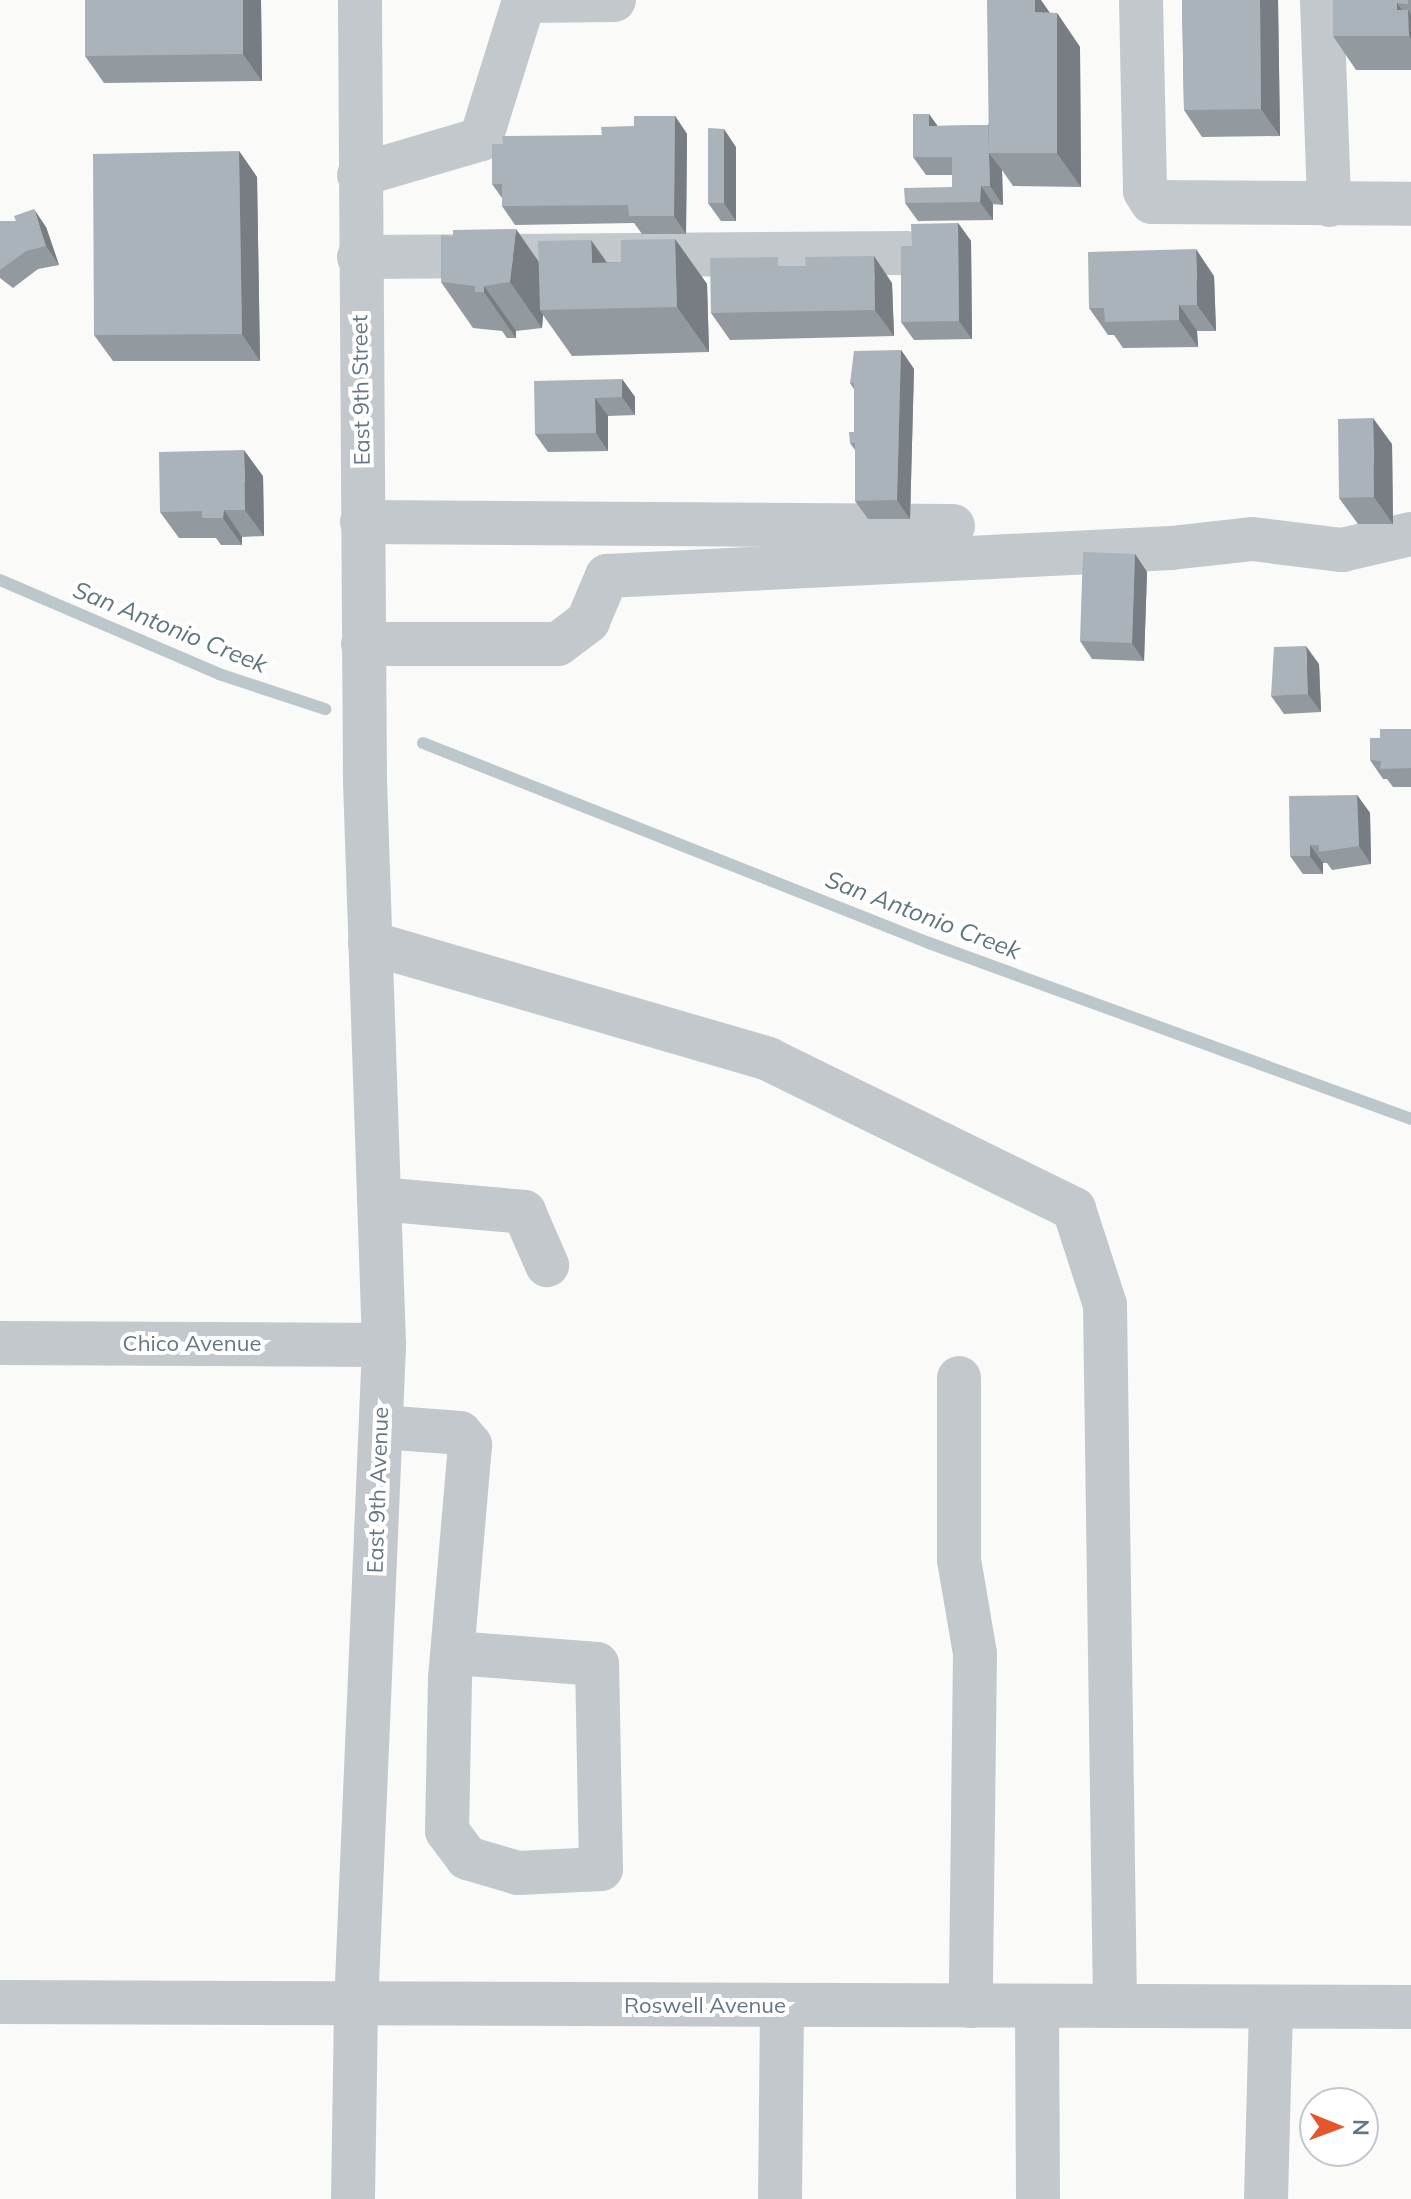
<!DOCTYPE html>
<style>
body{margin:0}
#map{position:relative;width:1411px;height:2199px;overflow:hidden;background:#fafaf8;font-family:Mulish,sans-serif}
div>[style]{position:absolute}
.stream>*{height:12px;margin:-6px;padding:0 6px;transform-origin:6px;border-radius:6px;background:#bbc7cb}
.minor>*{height:44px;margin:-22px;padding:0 22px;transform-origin:22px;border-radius:22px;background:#c3c8cc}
.wall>*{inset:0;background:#929a9f}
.shaded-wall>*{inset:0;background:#777d82}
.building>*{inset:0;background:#aab3b9}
span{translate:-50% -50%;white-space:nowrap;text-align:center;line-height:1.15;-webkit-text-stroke:8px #fff;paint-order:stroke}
.street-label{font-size:22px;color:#657683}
.water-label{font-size:24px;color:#60757c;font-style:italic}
.north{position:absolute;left:1299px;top:2087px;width:80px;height:80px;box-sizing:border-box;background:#fff;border:2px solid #c1c8cd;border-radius:50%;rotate:91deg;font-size:22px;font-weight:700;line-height:32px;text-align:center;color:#657683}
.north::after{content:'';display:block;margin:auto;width:28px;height:36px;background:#e4572e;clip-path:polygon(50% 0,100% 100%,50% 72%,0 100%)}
</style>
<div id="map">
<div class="stream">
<div style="left:0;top:580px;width:238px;rotate:23.2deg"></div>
<div style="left:219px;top:674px;width:112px;rotate:18.3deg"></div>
<div style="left:423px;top:743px;width:544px;rotate:21.57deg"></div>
<div style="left:929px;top:943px;width:513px;rotate:20.06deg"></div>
</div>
<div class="minor">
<div style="left:1141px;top:0;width:191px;rotate:88.8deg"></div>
<div style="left:1145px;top:191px;width:13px;rotate:58deg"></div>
<div style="left:1152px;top:202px;width:259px;rotate:0.4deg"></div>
<div style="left:1322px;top:0;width:205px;rotate:88deg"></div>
<div style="left:359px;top:175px;width:127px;rotate:-16.4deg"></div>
<div style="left:481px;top:139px;width:145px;rotate:-72.7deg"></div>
<div style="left:524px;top:1px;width:90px;rotate:-0.6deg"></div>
<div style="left:359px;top:257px;width:549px;rotate:-0.42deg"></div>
<div style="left:362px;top:522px;width:591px;rotate:0.39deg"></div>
<div style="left:363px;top:644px;width:195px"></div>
<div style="left:558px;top:644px;width:38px;rotate:-37deg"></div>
<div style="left:588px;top:621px;width:49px;rotate:-67.1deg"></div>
<div style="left:607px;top:576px;width:565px;rotate:-2.84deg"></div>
<div style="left:1171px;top:548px;width:81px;rotate:-6.3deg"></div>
<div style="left:1252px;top:539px;width:91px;rotate:7deg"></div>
<div style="left:1342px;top:550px;width:71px;rotate:-13.1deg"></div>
<div style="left:370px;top:943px;width:415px;rotate:16.2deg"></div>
<div style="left:768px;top:1059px;width:341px;rotate:26.1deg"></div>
<div style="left:1074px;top:1209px;width:101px;rotate:72.1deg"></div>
<div style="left:1105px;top:1305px;width:701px;rotate:89.18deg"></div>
<div style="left:379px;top:1199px;width:146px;rotate:5.1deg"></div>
<div style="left:524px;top:1212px;width:58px;rotate:66.5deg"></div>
<div style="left:0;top:1343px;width:384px;rotate:0.3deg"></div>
<div style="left:959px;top:1378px;width:182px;rotate:90deg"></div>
<div style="left:959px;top:1560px;width:95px;rotate:80.3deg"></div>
<div style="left:975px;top:1654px;width:352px;rotate:90.7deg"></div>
<div style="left:381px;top:1427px;width:79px;rotate:4.3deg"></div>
<div style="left:460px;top:1433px;width:16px;rotate:50deg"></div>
<div style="left:470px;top:1445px;width:234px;rotate:94.9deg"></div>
<div style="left:450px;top:1678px;width:153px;rotate:91.1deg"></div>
<div style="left:447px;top:1831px;width:34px;rotate:53deg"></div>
<div style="left:467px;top:1858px;width:53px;rotate:16.4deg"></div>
<div style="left:518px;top:1873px;width:83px;rotate:-2.8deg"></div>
<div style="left:601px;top:1869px;width:205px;rotate:-91.1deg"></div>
<div style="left:597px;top:1664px;width:143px;rotate:-175.6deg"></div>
<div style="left:0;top:2002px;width:1411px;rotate:0.2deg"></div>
<div style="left:1037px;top:2007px;width:192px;rotate:89.7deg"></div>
<div style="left:353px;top:2199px;width:193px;rotate:-89.1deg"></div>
<div style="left:356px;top:2006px;width:662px;rotate:-87.57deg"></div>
<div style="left:384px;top:1345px;width:564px;rotate:-91.93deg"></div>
<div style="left:365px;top:781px;width:781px;rotate:-90.37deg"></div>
<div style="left:780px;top:2199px;width:193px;rotate:-89.4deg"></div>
<div style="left:1266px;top:2199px;width:192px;rotate:-88.5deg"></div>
</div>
<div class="wall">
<div style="clip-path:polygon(261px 0,262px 81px,104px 83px,85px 56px)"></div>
<div style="clip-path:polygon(1182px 0,1278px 0,1280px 136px,1202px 137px,1184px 110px)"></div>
<div style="clip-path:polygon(1333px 0,1411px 0,1411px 70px,1356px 70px,1333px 36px)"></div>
<div style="clip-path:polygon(1050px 13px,1057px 13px,1080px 47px,1081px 187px,1013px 186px,1002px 170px,1003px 205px,993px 204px,993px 220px,918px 221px,905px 203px,952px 187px,952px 175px,926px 175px,913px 157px,929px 114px,937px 126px,988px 125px)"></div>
<div style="clip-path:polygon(675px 116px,687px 134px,686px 234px,642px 234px,634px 223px,515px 225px,502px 206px,502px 198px,492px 184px,503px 144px,602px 135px)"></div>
<div style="clip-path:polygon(736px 147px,736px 221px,721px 221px,708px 203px)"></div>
<div style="clip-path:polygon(239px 151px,257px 177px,260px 361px,113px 361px,94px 335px)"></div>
<div style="clip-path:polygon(0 221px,46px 227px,59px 265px,38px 269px,13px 288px,0 278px)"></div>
<div style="clip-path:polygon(958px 223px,971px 241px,972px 339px,914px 340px,901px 322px)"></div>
<div style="clip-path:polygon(675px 239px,707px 284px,709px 352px,572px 356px,543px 315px,542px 328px,516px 331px,516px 338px,507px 338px,502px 331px,473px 328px,441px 282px,539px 262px,621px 262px)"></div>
<div style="clip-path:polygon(784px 266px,806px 266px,892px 283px,894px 336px,730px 340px,711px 313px)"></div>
<div style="clip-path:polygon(1214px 276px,1216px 331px,1197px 331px,1198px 347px,1123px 348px,1114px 335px,1108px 335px,1089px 308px)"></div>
<div style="clip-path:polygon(901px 350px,914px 369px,910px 519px,868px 519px,855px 501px,855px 450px,850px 443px,854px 432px,854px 389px,850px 383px)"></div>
<div style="clip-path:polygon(622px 379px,635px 397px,635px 415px,608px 416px,608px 451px,548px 452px,535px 434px)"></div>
<div style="clip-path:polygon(1392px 444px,1393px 524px,1358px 524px,1339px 498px)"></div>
<div style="clip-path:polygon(263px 476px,264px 536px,242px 537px,242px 545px,221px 545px,216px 538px,179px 538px,160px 512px)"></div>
<div style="clip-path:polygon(1135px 554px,1147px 572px,1144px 661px,1092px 659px,1080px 641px)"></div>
<div style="clip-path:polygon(1319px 664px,1321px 712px,1284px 714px,1271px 696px)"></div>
<div style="clip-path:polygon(1411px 729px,1411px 787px,1393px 787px,1387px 779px,1383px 779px,1370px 760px,1380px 738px)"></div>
<div style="clip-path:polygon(1357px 795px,1370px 813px,1371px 864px,1332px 870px,1327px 863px,1323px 863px,1323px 874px,1303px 874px,1290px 856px)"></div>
</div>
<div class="shaded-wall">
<div style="clip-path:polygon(243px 0,261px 0,262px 81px,243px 54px)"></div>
<div style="clip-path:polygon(1035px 0,1041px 0,1057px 23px,1057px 13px,1080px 47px,1081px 187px,1057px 153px,1035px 12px)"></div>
<div style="clip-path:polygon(1260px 0,1278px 0,1280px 136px,1261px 109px)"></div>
<div style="clip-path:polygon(1397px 3px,1408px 19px,1408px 10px,1411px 14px,1411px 39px,1397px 10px)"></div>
<div style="clip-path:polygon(929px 114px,942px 132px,929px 126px)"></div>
<div style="clip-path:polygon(675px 116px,687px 134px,686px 234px,674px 216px)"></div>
<div style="clip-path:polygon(724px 129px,736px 147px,736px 221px,724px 203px)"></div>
<div style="clip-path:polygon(239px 151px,257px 177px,260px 361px,242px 334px)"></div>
<div style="clip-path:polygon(989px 153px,1002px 170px,1003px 205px,990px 186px)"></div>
<div style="clip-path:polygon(981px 186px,993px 204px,993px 220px,980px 202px)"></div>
<div style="clip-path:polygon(34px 209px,46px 227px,59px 265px,46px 246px)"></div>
<div style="clip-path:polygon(958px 223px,971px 241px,972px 339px,959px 321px)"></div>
<div style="clip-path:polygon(516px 229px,548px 275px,540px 310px,543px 315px,542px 328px,510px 282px)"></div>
<div style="clip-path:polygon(675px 239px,707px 284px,709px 352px,677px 307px)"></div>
<div style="clip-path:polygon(591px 240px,623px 285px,592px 263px)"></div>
<div style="clip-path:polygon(1196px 249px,1214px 276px,1216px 331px,1197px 305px)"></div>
<div style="clip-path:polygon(874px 256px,892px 283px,894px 336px,875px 310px)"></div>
<div style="clip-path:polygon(484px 286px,516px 331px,516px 338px,484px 292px)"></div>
<div style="clip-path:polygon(1179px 305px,1197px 331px,1198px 347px,1179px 320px)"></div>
<div style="clip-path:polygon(901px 350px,914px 369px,910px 519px,897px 500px)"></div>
<div style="clip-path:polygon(622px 379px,635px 397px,635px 415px,622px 397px)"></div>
<div style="clip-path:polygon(595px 398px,608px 416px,608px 451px,596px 433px)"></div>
<div style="clip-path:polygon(1373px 418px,1392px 444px,1393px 524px,1374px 497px)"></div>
<div style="clip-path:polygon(244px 450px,263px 476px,264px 536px,245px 510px)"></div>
<div style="clip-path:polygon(224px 510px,242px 537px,242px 545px,223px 518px)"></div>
<div style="clip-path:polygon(1135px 554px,1147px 572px,1144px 661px,1132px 643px)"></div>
<div style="clip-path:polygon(1306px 646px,1319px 664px,1321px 712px,1308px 694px)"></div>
<div style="clip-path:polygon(1357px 795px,1370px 813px,1371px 864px,1359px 846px)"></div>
<div style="clip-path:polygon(1310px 845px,1323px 863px,1323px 874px,1310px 856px)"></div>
</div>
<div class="building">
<div style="clip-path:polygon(85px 0,243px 0,243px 54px,85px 56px)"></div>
<div style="clip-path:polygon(987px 0,1035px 0,1035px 12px,1057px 13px,1057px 153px,989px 153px)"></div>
<div style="clip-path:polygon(1182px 0,1260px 0,1261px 109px,1184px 110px)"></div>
<div style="clip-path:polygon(1333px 0,1408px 0,1408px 4px,1397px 3px,1397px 10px,1408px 10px,1409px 36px,1333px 36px)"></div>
<div style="clip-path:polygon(913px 114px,929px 114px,929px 126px,988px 125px,990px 186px,981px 186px,980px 202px,905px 203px,904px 188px,952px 187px,952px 157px,913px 157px)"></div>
<div style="clip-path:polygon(634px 116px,675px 116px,674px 216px,629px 216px,628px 205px,502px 206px,502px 184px,492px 184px,492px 144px,503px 144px,502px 136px,602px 135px,601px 127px,634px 126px)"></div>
<div style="clip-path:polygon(708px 128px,724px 129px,724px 203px,708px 203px)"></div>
<div style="clip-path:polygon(239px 151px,242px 334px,94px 335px,93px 154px)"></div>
<div style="clip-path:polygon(34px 209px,46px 246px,26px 251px,0 270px,0 221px,16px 221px,14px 216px)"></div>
<div style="clip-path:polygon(958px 223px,959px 321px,901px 322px,901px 246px,912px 246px,911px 224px)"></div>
<div style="clip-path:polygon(516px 229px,510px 282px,484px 286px,484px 292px,475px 292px,475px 286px,441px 282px,441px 235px,453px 236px,453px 230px)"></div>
<div style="clip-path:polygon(675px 239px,677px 307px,540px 310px,538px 241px,591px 240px,592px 263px,621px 262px,621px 240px)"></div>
<div style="clip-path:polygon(1196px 249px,1197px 305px,1179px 305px,1179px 320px,1105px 322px,1104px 308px,1089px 308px,1088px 252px)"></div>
<div style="clip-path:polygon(874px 256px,875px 310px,711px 313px,710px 258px,778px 257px,778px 266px,806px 266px,805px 257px)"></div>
<div style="clip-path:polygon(901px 350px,897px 500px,855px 501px,855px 443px,850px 443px,849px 432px,854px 432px,854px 383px,850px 383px,854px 351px)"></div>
<div style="clip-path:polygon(622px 379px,622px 397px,595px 398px,596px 433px,535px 434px,534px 381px)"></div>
<div style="clip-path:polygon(1373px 418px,1374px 497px,1339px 498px,1338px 419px)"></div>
<div style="clip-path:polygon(244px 450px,245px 510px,224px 510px,223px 518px,202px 518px,202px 511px,160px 512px,159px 452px)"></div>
<div style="clip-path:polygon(1083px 552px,1135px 554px,1132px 643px,1080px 641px)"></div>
<div style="clip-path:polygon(1306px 646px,1308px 694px,1271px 696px,1274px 647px)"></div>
<div style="clip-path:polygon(1380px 729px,1411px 729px,1411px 768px,1380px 769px,1381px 761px,1370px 760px,1370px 738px,1380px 738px)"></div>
<div style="clip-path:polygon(1357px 795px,1359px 846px,1319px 852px,1319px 845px,1310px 845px,1310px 856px,1290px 856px,1289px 796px)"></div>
</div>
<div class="street-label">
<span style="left:361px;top:390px;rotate:-91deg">East 9th Street</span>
<span style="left:192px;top:1344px">Chico Avenue</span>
<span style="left:378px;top:1490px;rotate:-88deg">East 9th Avenue</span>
<span style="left:705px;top:2006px">Roswell Avenue</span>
</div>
<div class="water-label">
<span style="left:170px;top:627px;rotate:22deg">San Antonio Creek</span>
<span style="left:923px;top:915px;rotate:21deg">San Antonio Creek</span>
</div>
<div class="north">N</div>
</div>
